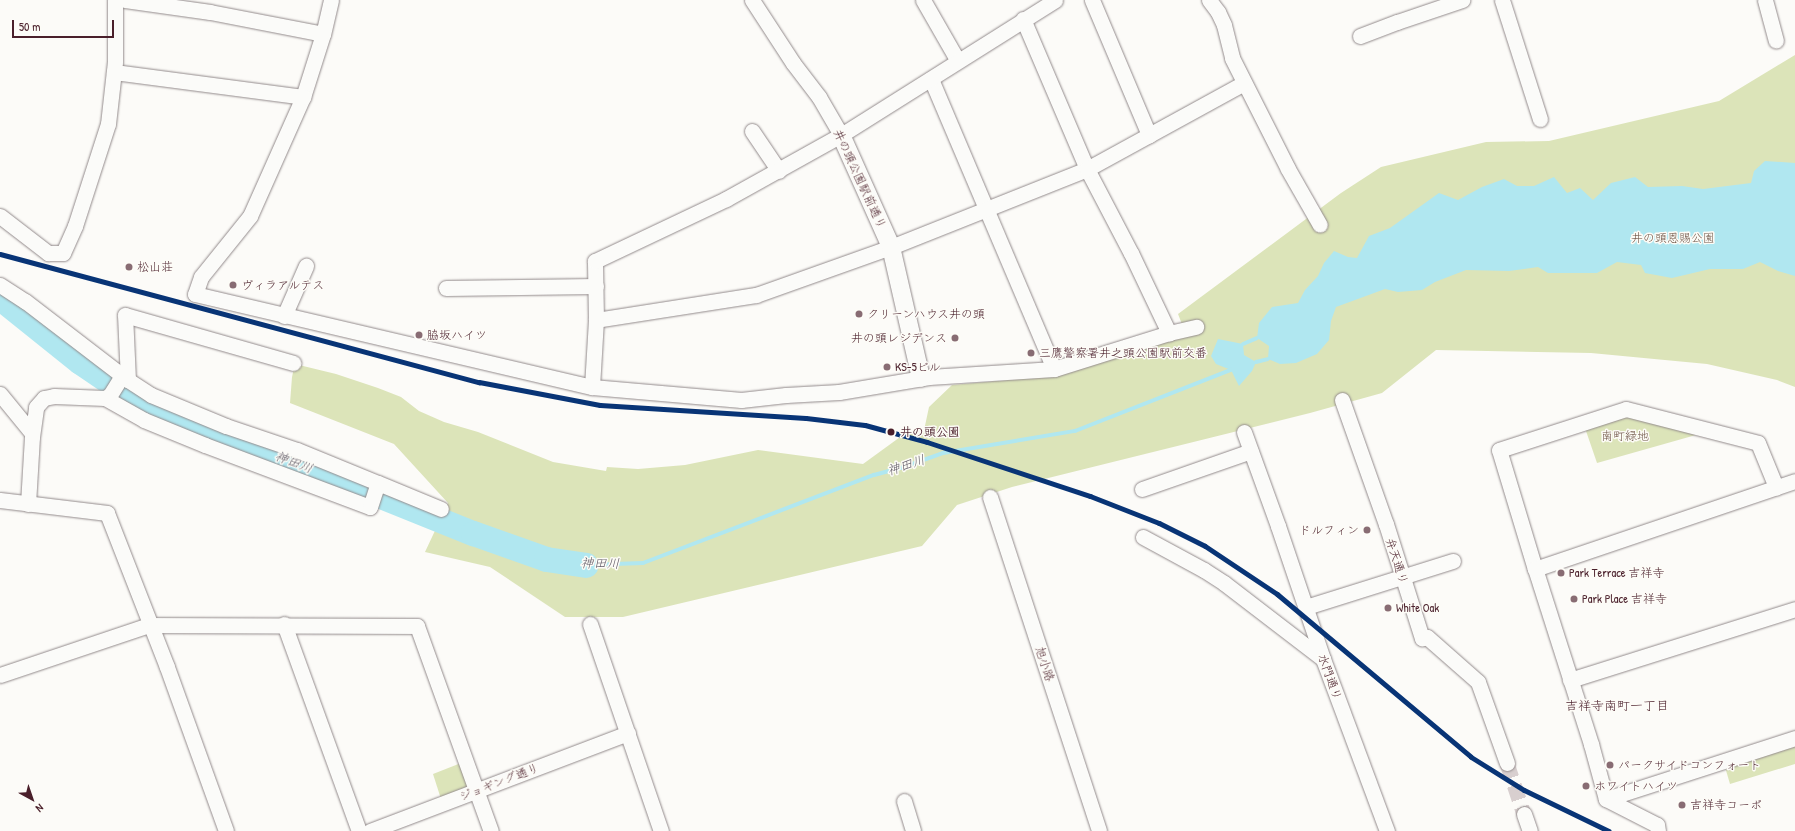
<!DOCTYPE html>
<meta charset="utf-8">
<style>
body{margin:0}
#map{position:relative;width:1795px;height:831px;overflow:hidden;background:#fcfbf8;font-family:"Patrick Hand","Klee One",sans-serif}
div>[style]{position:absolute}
.green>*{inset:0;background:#dce4b9}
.water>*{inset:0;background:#b0e7f0}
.stream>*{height:4px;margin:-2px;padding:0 2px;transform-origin:2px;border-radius:2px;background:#b0e7f0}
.river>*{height:25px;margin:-12.5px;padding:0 12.5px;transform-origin:12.5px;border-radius:12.5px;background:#b0e7f0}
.minor-tunnel>*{height:15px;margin-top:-7.5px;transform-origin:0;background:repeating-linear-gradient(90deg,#d8cfcf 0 15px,transparent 0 23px)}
.roads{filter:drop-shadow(0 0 1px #928a8b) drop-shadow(0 0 1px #928a8b)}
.minor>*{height:15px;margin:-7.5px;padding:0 7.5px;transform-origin:7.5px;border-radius:7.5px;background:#fbfbf9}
.tertiary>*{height:18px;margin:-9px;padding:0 9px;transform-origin:9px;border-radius:9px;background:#fbfbf9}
.rail-1>*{height:5px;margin:-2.5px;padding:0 2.5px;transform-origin:2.5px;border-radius:2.5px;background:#083476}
.dots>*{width:11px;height:11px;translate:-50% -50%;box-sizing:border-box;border:2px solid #fdfcf7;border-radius:50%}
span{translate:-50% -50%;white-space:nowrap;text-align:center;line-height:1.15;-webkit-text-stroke:3px #fdfcf7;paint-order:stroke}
.street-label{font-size:12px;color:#4a1f2b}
.park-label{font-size:12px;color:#6e5446}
.poi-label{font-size:12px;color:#4a1f2b}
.left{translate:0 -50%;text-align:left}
.right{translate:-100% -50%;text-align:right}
.stop-label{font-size:12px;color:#4a1f2b;font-weight:700}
.water-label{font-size:13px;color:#5f5965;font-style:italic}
.neighbourhood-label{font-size:13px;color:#4a1f2b}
.north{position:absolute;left:12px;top:779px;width:40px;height:40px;-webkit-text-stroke:3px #fdfcf7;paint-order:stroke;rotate:140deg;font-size:11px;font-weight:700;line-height:16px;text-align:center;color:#4a1f2b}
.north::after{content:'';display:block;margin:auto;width:14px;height:18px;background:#4a1f2b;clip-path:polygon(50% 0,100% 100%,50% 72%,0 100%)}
.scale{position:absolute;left:12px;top:20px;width:102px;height:18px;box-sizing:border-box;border:2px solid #4a1f2b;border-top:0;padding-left:5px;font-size:12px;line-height:14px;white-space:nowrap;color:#4a1f2b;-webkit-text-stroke:3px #fdfcf7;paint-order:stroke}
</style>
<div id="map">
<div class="green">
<div style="clip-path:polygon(1795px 55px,1795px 387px,1777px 380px,1707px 364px,1591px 353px,1436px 350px,1382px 393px,1310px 413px,1012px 487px,957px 505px,922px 546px,623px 617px,565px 617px,490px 567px,425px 552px,448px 503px,394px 444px,290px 403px,292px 377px,294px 368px,299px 365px,336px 374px,378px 388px,401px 397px,419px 411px,444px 422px,478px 432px,553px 462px,606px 471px,607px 467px,638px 469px,685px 465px,758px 450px,863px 464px,907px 432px,923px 435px,929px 407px,952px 385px,1050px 376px,1185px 332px,1178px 314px,1341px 193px,1381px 167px,1486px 142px,1549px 141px,1719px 101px)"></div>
<div style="clip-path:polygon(1628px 415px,1703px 433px,1597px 463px,1585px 428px)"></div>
<div style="clip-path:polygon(1795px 746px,1795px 764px,1730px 784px,1725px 767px)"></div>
<div style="clip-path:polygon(461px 763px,469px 784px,467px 789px,441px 799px,433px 774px)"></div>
</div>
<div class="water">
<div style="clip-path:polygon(1765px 161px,1795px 163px,1795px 276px,1778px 271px,1760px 262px,1743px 269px,1710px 269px,1672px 278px,1645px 273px,1641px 265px,1617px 262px,1597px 273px,1548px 273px,1538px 267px,1509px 271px,1466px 270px,1435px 282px,1422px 290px,1398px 292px,1385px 289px,1336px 307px,1331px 321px,1329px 340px,1317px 354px,1296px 363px,1280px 364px,1268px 359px,1269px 346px,1257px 338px,1259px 323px,1272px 307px,1298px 303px,1305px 290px,1318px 276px,1324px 263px,1334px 251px,1348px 257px,1357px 258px,1369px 236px,1390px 228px,1439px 193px,1458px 200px,1482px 187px,1504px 179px,1517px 186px,1534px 186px,1554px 177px,1567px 193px,1580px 188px,1593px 200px,1611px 183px,1635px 177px,1648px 187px,1682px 186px,1703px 189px,1751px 183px,1754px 171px)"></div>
<div style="clip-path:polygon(1218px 339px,1243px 344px,1244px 355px,1256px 362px,1252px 371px,1239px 386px,1231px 370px,1216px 364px,1211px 356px)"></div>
</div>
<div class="stream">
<div style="left:1243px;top:344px;width:15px;rotate:-23deg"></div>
<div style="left:1256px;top:362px;width:12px;rotate:-14deg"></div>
<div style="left:586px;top:565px;width:57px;rotate:-2deg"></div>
<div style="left:643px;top:563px;width:247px;rotate:-20.9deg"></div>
<div style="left:874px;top:475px;width:28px;rotate:-15deg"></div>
<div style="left:901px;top:468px;width:45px;rotate:-19.7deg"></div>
<div style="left:943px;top:453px;width:134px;rotate:-9.5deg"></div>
<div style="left:1075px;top:431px;width:168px;rotate:-21.4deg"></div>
</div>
<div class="river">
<div style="left:0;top:298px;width:102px;rotate:38.7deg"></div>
<div style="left:80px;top:362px;width:60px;rotate:34.2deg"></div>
<div style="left:130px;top:396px;width:37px;rotate:26deg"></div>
<div style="left:163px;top:412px;width:115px;rotate:20.3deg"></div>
<div style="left:271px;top:452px;width:218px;rotate:21.9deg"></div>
<div style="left:473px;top:533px;width:77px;rotate:19.6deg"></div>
<div style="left:546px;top:559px;width:40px;rotate:8.5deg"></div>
</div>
<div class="minor-tunnel">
<div style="left:1507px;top:763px;width:54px;rotate:71.6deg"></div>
</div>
<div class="roads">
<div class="minor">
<div style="left:125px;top:0;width:86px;rotate:8deg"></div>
<div style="left:210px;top:12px;width:115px;rotate:11deg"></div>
<div style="left:331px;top:0;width:35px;rotate:103deg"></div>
<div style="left:323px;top:34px;width:66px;rotate:107.6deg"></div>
<div style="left:303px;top:97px;width:130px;rotate:114deg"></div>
<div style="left:250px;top:216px;width:78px;rotate:128.8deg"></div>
<div style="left:201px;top:277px;width:18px;rotate:109deg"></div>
<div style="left:195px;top:294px;width:408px;rotate:13.2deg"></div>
<div style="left:592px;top:387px;width:150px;rotate:5deg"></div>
<div style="left:741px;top:400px;width:45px;rotate:-6.3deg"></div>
<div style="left:786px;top:395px;width:53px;rotate:-3.2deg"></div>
<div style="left:839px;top:392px;width:91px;rotate:-9.5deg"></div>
<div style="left:929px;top:377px;width:125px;rotate:-3.7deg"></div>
<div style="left:1054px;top:369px;width:121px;rotate:-17.4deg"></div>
<div style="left:1169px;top:333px;width:28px;rotate:-13deg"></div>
<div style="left:752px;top:0;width:75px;rotate:56.9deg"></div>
<div style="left:793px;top:63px;width:43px;rotate:52.6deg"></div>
<div style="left:819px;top:97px;width:44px;rotate:59.9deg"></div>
<div style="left:923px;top:0;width:70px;rotate:60.2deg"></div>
<div style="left:1092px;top:0;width:147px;rotate:67.1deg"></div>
<div style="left:1209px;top:0;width:15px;rotate:53deg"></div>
<div style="left:1218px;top:12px;width:14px;rotate:65deg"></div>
<div style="left:1224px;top:25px;width:34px;rotate:76deg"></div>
<div style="left:1232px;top:58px;width:124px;rotate:63.2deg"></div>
<div style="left:1288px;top:169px;width:64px;rotate:60.3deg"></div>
<div style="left:1502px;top:0;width:125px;rotate:72.3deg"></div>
<div style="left:1765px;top:0;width:42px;rotate:75deg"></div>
<div style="left:1023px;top:19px;width:163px;rotate:66.9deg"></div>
<div style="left:1087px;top:169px;width:95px;rotate:62.4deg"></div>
<div style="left:1131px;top:253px;width:89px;rotate:64.6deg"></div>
<div style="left:1360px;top:36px;width:40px;rotate:-21deg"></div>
<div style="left:1397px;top:22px;width:69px;rotate:-18.7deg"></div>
<div style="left:114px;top:72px;width:191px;rotate:7.5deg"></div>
<div style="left:931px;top:79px;width:315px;rotate:67deg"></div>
<div style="left:752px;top:131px;width:48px;rotate:56deg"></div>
<div style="left:0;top:216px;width:61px;rotate:37.6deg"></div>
<div style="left:48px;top:253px;width:15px"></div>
<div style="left:63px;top:253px;width:30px;rotate:-66deg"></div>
<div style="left:75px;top:226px;width:107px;rotate:-72.1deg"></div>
<div style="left:108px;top:124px;width:62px;rotate:-83.6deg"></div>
<div style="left:115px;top:62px;width:62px;rotate:-90deg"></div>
<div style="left:0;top:285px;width:30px;rotate:33deg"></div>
<div style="left:25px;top:301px;width:130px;rotate:37.5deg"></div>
<div style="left:128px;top:380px;width:27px;rotate:33deg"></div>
<div style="left:151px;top:395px;width:81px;rotate:22.5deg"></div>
<div style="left:226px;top:426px;width:75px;rotate:18.7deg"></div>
<div style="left:297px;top:450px;width:87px;rotate:22.2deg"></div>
<div style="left:446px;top:288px;width:150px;rotate:-0.8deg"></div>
<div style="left:284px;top:316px;width:55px;rotate:-66.3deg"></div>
<div style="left:596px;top:320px;width:162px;rotate:-8.9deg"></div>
<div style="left:756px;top:295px;width:143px;rotate:-19.6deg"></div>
<div style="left:891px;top:247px;width:211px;rotate:-21.7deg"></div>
<div style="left:1087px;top:169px;width:179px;rotate:-28.7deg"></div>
<div style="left:128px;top:380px;width:65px;rotate:-92.6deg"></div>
<div style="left:125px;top:315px;width:175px;rotate:15.9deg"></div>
<div style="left:592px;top:387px;width:67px;rotate:-86.6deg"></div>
<div style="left:596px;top:320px;width:59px;rotate:-91deg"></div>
<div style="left:595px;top:261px;width:145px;rotate:-25.3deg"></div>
<div style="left:726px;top:199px;width:132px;rotate:-29.1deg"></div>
<div style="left:841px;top:135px;width:253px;rotate:-32.2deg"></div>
<div style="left:0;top:394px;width:50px;rotate:50.6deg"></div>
<div style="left:105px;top:398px;width:45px;rotate:29.4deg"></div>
<div style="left:144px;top:420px;width:66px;rotate:22.3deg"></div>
<div style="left:205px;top:445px;width:176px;rotate:20.6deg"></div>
<div style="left:370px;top:507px;width:25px;rotate:-72deg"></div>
<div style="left:378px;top:483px;width:68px;rotate:22.4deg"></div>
<div style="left:1342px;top:400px;width:132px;rotate:70.5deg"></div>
<div style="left:1386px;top:524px;width:120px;rotate:72.5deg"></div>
<div style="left:1422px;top:638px;width:5px;rotate:-11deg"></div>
<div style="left:1427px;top:637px;width:68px;rotate:41.4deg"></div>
<div style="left:1478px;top:682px;width:86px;rotate:70.3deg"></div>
<div style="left:1244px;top:432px;width:100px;rotate:70.1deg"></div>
<div style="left:1278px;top:526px;width:140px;rotate:71.3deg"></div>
<div style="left:1323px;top:659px;width:184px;rotate:69.6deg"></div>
<div style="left:1142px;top:489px;width:115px;rotate:-19.2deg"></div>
<div style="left:990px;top:497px;width:351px;rotate:71.9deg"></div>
<div style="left:0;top:500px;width:108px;rotate:6.9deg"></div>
<div style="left:107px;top:513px;width:165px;rotate:68.7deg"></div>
<div style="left:167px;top:667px;width:174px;rotate:70.2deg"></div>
<div style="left:28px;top:504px;width:67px;rotate:-86.6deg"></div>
<div style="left:32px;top:437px;width:30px;rotate:-82deg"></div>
<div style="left:36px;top:407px;width:12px;rotate:-48deg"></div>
<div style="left:44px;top:398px;width:10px;rotate:-11deg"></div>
<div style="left:54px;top:396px;width:51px;rotate:2.2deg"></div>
<div style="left:105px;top:398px;width:6px;rotate:-31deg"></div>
<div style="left:110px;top:395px;width:22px;rotate:-58deg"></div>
<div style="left:1143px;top:537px;width:69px;rotate:28.4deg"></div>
<div style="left:1204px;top:570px;width:24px;rotate:33deg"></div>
<div style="left:1224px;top:583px;width:125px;rotate:37.5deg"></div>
<div style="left:1535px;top:569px;width:124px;rotate:-106.8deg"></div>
<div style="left:1499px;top:450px;width:133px;rotate:-17.9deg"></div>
<div style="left:1626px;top:409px;width:136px;rotate:14.4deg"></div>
<div style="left:1758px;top:443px;width:48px;rotate:67.8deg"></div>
<div style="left:1306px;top:607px;width:154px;rotate:-17.4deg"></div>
<div style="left:284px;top:624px;width:220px;rotate:70.1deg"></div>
<div style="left:590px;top:624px;width:219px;rotate:71.1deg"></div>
<div style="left:0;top:675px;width:157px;rotate:-18.6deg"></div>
<div style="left:149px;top:625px;width:268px;rotate:0.2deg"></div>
<div style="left:417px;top:626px;width:218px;rotate:70.2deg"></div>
<div style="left:1570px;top:680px;width:236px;rotate:-17.5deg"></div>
<div style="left:1606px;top:799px;width:199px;rotate:-17.9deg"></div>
<div style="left:904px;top:801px;width:31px;rotate:73deg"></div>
<div style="left:1524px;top:814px;width:18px;rotate:71deg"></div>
<div style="left:370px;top:831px;width:276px;rotate:-20.8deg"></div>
<div style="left:1658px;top:831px;width:6px;rotate:-99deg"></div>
<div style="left:1657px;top:825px;width:57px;rotate:-153deg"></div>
<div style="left:1606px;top:799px;width:57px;rotate:-105.3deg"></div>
<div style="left:1591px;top:744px;width:184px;rotate:-107.7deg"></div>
<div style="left:1535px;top:569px;width:274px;rotate:-18.7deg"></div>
</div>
<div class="tertiary">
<div style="left:841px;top:135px;width:123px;rotate:65.9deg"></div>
<div style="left:891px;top:247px;width:134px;rotate:77.1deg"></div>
</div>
</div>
<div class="rail-1">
<div style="left:0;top:254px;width:496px;rotate:15deg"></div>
<div style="left:479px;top:382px;width:123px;rotate:10.8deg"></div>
<div style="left:600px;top:405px;width:206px;rotate:3.6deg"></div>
<div style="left:806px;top:418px;width:59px;rotate:6.8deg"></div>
<div style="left:865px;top:425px;width:64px;rotate:15.3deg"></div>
<div style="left:927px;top:442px;width:172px;rotate:18.3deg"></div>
<div style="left:1090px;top:496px;width:74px;rotate:21.4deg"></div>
<div style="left:1159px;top:523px;width:51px;rotate:26.6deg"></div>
<div style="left:1205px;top:546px;width:87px;rotate:33.7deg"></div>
<div style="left:1277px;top:594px;width:253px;rotate:40deg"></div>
<div style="left:1471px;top:757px;width:62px;rotate:31.9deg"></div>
<div style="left:1524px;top:790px;width:94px;rotate:25.8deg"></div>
</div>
<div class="dots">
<div style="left:129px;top:267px;background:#886c73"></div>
<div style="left:233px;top:285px;background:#886c73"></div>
<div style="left:859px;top:314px;background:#886c73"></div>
<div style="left:419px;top:335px;background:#886c73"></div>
<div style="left:955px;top:338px;background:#886c73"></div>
<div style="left:1031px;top:353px;background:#886c73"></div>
<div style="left:887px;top:367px;background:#886c73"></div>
<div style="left:891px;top:432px;background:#4a1f2b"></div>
<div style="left:1367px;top:530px;background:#886c73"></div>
<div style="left:1561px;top:573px;background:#886c73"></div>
<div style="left:1574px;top:599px;background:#886c73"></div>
<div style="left:1388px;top:608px;background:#886c73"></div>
<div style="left:1610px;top:765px;background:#886c73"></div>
<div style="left:1586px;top:786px;background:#886c73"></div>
<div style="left:1682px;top:805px;background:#886c73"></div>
</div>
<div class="street-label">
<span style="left:860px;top:179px;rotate:65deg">井の頭公園駅前通り</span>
<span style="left:1397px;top:561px;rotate:72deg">弁天通り</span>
<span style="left:1045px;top:664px;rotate:72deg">旭小路</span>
<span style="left:1330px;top:677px;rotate:70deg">水門通り</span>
<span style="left:499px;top:782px;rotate:-21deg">ジョギング通り</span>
</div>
<div class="park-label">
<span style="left:1673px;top:238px">井の頭恩賜公園</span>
<span style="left:1625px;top:436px">南町緑地</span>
</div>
<div class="poi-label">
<span class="left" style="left:137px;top:267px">松山荘</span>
<span class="left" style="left:241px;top:285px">ヴィラアルテス</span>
<span class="left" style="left:867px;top:314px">クリーンハウス井の頭</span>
<span class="left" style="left:427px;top:335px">脇坂ハイツ</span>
<span class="right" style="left:947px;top:338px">井の頭レジデンス</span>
<span class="left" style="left:1039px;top:353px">三鷹警察署井之頭公園駅前交番</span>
<span class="left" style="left:895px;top:367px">KS-5ビル</span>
<span class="right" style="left:1359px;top:530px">ドルフィン</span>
<span class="left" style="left:1569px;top:573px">Park Terrace 吉祥寺</span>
<span class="left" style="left:1582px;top:599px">Park Place 吉祥寺</span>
<span class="left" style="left:1396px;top:608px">White Oak</span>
<span class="left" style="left:1618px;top:765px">パークサイドコンフォート</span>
<span class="left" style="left:1594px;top:786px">ホワイトハイツ</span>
<span class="left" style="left:1690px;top:805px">吉祥寺コーポ</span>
</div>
<div class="stop-label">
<span class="left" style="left:900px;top:432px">井の頭公園</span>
</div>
<div class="water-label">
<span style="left:294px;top:462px;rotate:21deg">神田川</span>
<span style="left:906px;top:465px;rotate:-18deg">神田川</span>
<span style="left:600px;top:563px;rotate:1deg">神田川</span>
</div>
<div class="neighbourhood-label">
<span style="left:1617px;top:705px">吉祥寺南町一丁目</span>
</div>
<div class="north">N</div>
<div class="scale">50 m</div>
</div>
